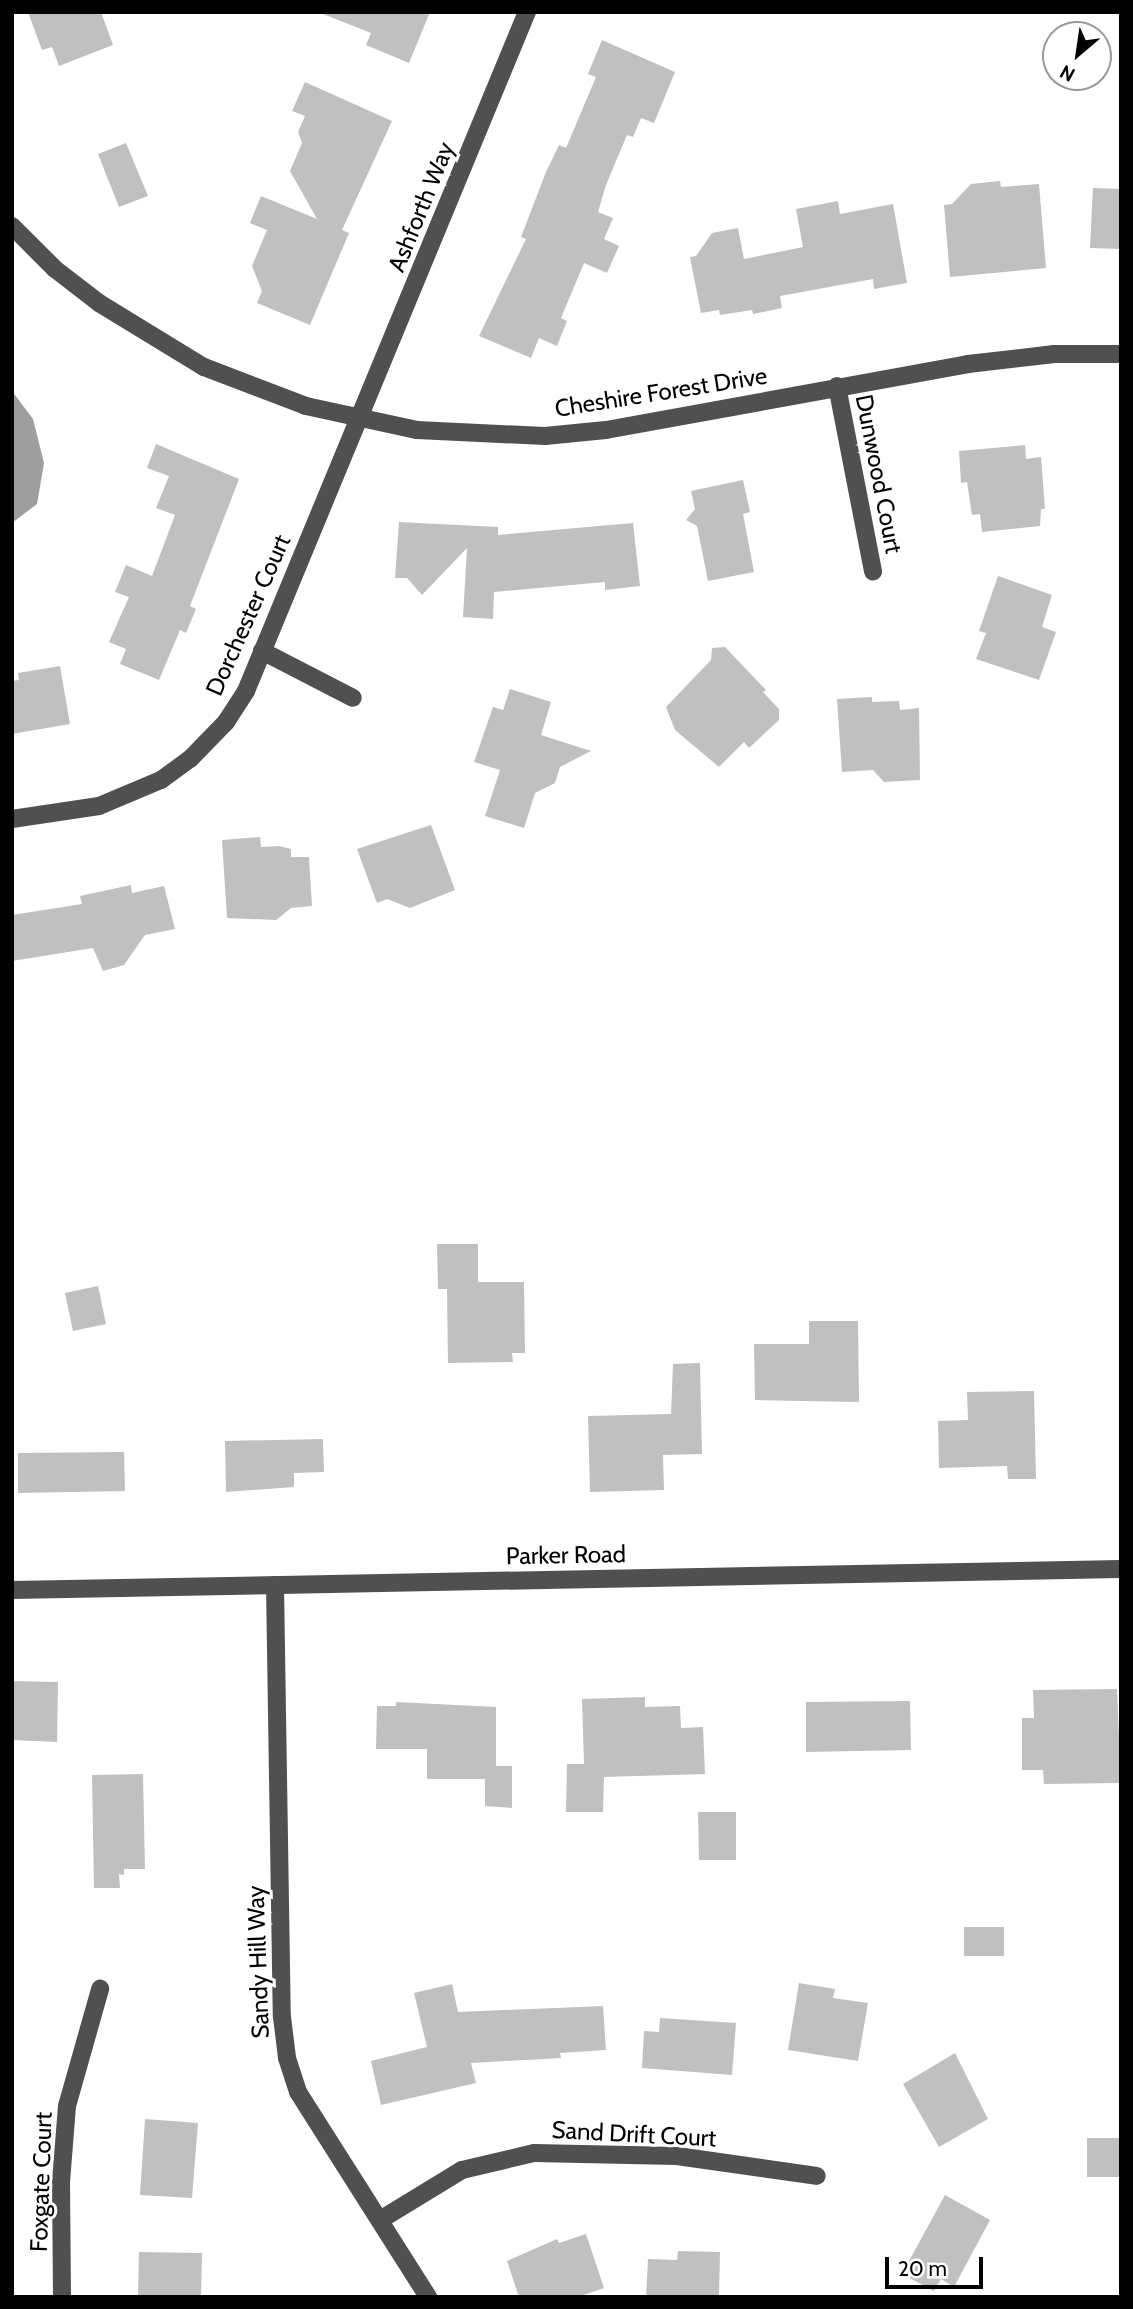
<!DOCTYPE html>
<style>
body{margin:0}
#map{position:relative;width:1133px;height:2309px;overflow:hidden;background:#fff;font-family:Cabin,sans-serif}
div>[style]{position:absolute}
.water>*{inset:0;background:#9e9e9e}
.building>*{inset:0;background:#c0c0c0}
.minor>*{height:18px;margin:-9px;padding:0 9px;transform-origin:9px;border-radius:9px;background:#505050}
span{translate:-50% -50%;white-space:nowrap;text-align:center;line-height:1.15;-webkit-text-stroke:6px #fff;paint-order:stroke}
.street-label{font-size:24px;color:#000}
.frame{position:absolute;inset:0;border:14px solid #000;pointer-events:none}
.north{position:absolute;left:1042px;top:21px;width:70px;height:70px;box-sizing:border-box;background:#fff;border:2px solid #999;border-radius:50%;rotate:209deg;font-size:19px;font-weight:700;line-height:28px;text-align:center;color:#000}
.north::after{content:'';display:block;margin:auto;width:24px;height:32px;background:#000;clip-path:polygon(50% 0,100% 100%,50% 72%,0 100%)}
.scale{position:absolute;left:885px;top:2257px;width:98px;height:32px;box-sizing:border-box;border:4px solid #000;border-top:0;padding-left:9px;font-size:21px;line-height:24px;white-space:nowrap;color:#000;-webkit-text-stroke:5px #fff;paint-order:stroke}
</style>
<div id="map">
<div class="water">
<div style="clip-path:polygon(12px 391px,33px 419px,44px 463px,37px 504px,12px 523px)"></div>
</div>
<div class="building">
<div style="clip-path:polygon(28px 12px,101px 12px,113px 45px,59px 66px,52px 47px,42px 50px)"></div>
<div style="clip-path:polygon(430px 12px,409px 63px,366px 45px,371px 33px,323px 14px)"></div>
<div style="clip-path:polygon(602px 40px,675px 72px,654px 123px,641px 118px,633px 137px,627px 135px,606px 185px,598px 212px,613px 218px,604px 239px,619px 246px,607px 273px,584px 263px,561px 318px,567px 321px,557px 346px,539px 338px,531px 358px,479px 336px,526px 239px,521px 237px,546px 172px,559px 145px,566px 148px,596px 77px,588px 74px)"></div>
<div style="clip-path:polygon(305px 82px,392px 121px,342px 230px,349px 233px,310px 325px,257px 303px,262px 291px,252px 266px,267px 230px,250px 223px,261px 196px,317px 219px,290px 171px,302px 143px,298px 132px,305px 116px,292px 111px)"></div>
<div style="clip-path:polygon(126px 143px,148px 196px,119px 207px,98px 154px)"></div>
<div style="clip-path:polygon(1000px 181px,1001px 187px,1039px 184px,1046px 268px,950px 277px,944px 205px,952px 204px,971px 184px)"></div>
<div style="clip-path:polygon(1093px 188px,1121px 189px,1121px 249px,1090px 248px)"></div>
<div style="clip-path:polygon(838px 201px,840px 214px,893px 204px,907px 283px,874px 289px,873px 279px,780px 296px,782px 308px,753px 314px,752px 310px,720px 315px,719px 310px,701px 313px,690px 257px,696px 256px,712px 233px,738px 228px,744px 259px,803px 247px,796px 209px)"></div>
<div style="clip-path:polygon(156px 444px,239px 479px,190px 606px,196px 609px,186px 633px,180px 630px,159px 680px,120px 664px,126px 649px,109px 642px,129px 597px,115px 592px,126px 565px,152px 576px,175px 515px,156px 508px,169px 476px,147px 468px)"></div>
<div style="clip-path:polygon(1025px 445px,1026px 459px,1041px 457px,1045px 509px,1041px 509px,1040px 526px,982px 532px,980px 514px,972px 515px,967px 482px,961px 483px,959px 451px)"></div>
<div style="clip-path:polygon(743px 480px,750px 512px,743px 514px,754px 572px,708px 581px,697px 526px,686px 520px,695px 509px,691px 491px)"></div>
<div style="clip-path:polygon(399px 522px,498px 527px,498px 535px,633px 523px,640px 586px,605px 590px,605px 582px,494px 592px,493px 619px,463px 617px,467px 548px,422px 595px,407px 578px,395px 578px)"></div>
<div style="clip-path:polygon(998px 576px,1052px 595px,1042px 627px,1056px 632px,1039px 680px,976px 659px,986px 633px,979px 631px)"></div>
<div style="clip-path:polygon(725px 647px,766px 690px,763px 692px,779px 709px,779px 720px,749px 748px,744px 742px,719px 767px,675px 730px,666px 707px,711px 660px,712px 648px)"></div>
<div style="clip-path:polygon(60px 666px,70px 724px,12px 734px,12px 681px,19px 680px,18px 673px)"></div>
<div style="clip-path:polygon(510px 689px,551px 702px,541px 735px,591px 751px,560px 767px,555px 783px,535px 793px,524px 828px,485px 816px,500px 770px,474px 762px,493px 707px,503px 710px)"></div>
<div style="clip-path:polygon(872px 697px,872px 702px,899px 701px,900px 710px,919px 708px,920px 780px,884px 782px,873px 770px,842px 772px,837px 699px)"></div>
<div style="clip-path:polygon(431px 825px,455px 890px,410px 908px,387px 899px,377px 903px,357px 849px)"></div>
<div style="clip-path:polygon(260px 837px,261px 847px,279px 846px,291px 849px,291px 857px,309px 857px,312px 906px,291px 908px,276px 920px,227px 918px,222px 840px)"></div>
<div style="clip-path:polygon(131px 885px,132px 893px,164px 886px,175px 929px,145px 935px,124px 965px,103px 971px,93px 948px,12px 961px,12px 915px,82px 904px,80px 896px)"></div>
<div style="clip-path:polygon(437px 1244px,478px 1244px,478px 1282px,524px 1282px,525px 1353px,512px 1353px,513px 1362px,448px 1363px,447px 1289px,438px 1289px)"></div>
<div style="clip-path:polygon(98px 1286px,106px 1324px,73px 1331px,65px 1293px)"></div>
<div style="clip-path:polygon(809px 1321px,858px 1321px,859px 1402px,755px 1400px,754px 1344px,809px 1344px)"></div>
<div style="clip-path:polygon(700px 1363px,702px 1454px,663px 1455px,664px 1490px,590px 1492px,588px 1416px,671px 1414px,673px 1364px)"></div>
<div style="clip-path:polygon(1034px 1391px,1036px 1479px,1008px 1479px,1007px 1466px,939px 1468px,938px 1421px,968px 1420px,967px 1392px)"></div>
<div style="clip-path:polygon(323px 1439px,324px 1472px,294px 1473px,294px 1487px,226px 1492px,225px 1441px)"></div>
<div style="clip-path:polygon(124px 1452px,125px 1491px,18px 1493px,18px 1453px)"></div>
<div style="clip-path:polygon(12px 1681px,58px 1682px,57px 1742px,12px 1740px)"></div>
<div style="clip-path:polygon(1117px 1689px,1121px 1783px,1044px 1784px,1043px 1770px,1022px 1770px,1022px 1718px,1034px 1718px,1033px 1690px)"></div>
<div style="clip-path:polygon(645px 1697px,645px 1707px,680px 1706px,681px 1728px,703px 1727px,705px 1774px,604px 1777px,603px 1812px,566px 1812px,567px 1764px,584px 1764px,582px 1699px)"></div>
<div style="clip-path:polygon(910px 1701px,911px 1750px,806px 1752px,806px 1702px)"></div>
<div style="clip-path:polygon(396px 1702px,496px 1707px,496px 1766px,512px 1766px,512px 1808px,485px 1806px,485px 1779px,427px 1779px,427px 1749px,376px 1749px,377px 1706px,396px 1706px)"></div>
<div style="clip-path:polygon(143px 1774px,145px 1869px,124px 1869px,124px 1875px,119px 1874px,120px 1888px,94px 1888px,92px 1775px)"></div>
<div style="clip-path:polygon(698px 1812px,736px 1812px,736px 1860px,699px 1860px)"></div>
<div style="clip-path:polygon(964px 1927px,1004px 1927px,1004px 1956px,964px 1956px)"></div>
<div style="clip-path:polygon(799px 1983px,835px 1989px,833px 1998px,868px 2003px,858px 2061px,788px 2050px)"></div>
<div style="clip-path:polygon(452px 1984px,458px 2012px,603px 2006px,606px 2050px,560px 2053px,561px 2058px,471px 2063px,476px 2083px,381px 2105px,371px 2061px,427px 2047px,414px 1993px)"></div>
<div style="clip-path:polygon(660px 2018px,736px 2023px,732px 2075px,642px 2068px,644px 2031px,659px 2032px)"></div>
<div style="clip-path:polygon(955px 2053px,988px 2119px,939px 2147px,903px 2084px)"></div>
<div style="clip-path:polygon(145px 2119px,198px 2123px,192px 2198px,140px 2195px)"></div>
<div style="clip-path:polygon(1087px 2138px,1121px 2138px,1121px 2177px,1087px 2177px)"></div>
<div style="clip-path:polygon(945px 2195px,990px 2220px,954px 2287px,941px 2279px,934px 2291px,902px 2274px)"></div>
<div style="clip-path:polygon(586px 2234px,604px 2288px,578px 2297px,519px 2297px,507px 2261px,557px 2239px,559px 2243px)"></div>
<div style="clip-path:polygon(678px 2251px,720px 2252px,719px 2297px,646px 2297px,648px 2259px,677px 2260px)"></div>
<div style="clip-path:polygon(139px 2252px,202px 2253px,201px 2297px,138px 2297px)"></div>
</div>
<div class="minor">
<div style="left:12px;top:226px;width:61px;rotate:45deg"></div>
<div style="left:55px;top:269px;width:56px;rotate:37.7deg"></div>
<div style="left:99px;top:303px;width:123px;rotate:31.4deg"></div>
<div style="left:204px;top:367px;width:109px;rotate:20.9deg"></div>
<div style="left:306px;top:406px;width:114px;rotate:12.2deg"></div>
<div style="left:417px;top:430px;width:128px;rotate:2.7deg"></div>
<div style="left:545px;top:436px;width:61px;rotate:-5.6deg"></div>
<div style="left:606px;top:430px;width:368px;rotate:-10.3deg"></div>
<div style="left:968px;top:364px;width:87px;rotate:-6.6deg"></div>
<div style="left:1054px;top:354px;width:67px"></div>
<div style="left:837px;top:386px;width:189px;rotate:79deg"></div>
<div style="left:262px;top:651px;width:102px;rotate:27.3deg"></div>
<div style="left:12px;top:819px;width:88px;rotate:-8.5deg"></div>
<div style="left:99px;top:806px;width:67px;rotate:-22.8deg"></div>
<div style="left:161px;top:780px;width:36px;rotate:-36deg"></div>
<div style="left:190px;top:759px;width:52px;rotate:-45.8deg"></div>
<div style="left:226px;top:722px;width:37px;rotate:-57deg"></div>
<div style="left:246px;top:691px;width:735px;rotate:-67.52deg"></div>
<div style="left:275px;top:1585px;width:432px;rotate:89.1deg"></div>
<div style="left:282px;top:2017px;width:41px;rotate:83deg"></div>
<div style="left:287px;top:2058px;width:36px;rotate:72deg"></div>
<div style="left:298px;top:2092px;width:243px;rotate:57.6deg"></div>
<div style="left:12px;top:1590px;width:1109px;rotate:-1.08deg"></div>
<div style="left:380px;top:2220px;width:96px;rotate:-31.4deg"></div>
<div style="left:462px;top:2170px;width:74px;rotate:-13.3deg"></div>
<div style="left:534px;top:2153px;width:143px;rotate:1.2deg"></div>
<div style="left:677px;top:2156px;width:141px;rotate:8.1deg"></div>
<div style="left:62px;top:2297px;width:115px;rotate:-90.5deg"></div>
<div style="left:61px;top:2182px;width:76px;rotate:-85.5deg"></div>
<div style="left:67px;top:2106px;width:122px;rotate:-74.2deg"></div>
</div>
<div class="street-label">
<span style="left:421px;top:207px;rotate:-68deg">Ashforth Way</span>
<span style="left:661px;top:392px;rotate:-9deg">Cheshire Forest Drive</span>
<span style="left:879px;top:474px;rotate:79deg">Dunwood Court</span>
<span style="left:248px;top:615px;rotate:-66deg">Dorchester Court</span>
<span style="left:566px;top:1555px;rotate:-1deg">Parker Road</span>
<span style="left:258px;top:1962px;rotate:-92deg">Sandy Hill Way</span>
<span style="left:634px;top:2134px;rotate:3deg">Sand Drift Court</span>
<span style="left:41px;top:2182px;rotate:-88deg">Foxgate Court</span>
</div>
<div class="frame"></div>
<div class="north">N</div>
<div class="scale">20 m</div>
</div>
